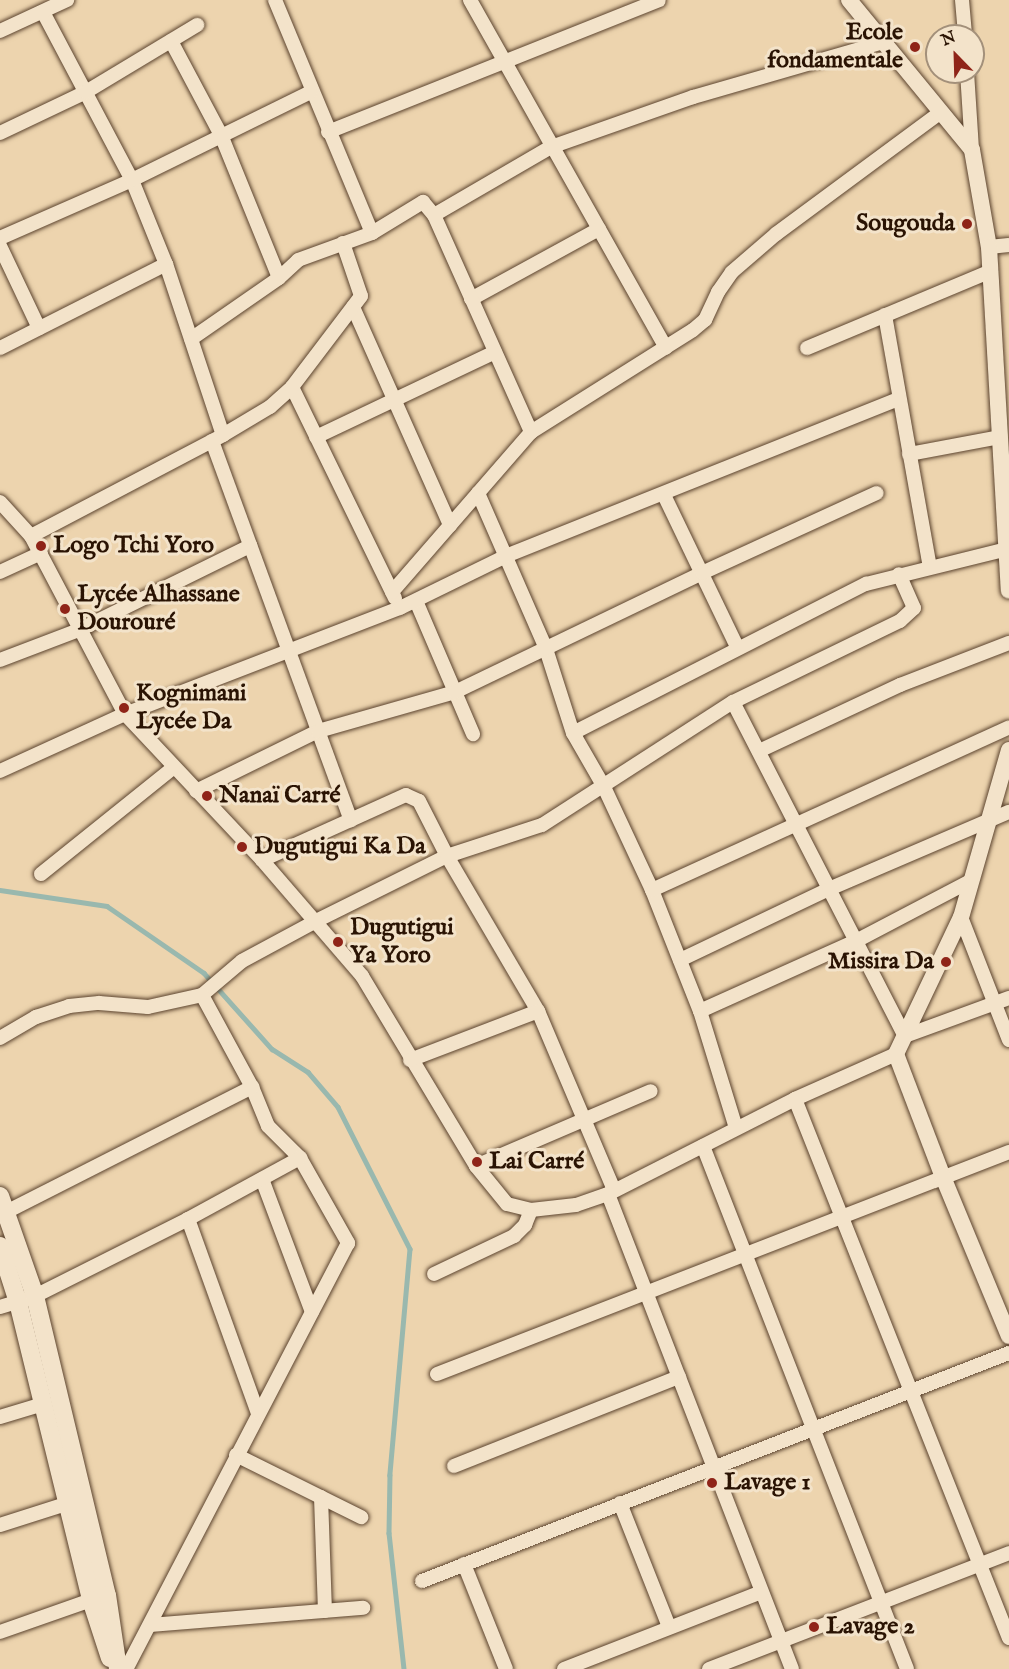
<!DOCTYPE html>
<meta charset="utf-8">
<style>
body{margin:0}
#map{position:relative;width:1009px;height:1669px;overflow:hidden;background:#edd4ae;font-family:"IM FELL English",serif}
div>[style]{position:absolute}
.stream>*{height:4.5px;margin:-2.25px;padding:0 2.25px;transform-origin:2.25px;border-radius:2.25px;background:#99b8ae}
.roads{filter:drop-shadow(0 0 2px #5b432e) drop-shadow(0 0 2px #5b432e)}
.minor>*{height:14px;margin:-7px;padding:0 7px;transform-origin:7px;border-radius:7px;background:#f3e3ca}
.tertiary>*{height:16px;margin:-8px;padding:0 8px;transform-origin:8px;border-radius:8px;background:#f3e3ca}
.secondary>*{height:18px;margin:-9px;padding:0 9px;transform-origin:9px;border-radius:9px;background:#f3e3ca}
.dots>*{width:16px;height:16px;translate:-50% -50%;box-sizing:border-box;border:3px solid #f3e3ca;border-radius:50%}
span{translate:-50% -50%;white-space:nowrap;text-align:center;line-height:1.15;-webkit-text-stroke:6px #f3e3ca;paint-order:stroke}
.poi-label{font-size:24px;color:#2a1303;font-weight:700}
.right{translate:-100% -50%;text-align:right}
.left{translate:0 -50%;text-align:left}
.north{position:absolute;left:925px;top:24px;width:60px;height:60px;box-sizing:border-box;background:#f3e3ca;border:2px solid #a3907a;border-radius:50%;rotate:337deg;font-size:16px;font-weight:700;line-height:24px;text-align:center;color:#2a1303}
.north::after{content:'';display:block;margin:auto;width:21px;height:27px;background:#8f2418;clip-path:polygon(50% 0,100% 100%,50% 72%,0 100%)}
</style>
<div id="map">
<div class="stream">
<div style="left:0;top:890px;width:108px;rotate:8.5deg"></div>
<div style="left:107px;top:906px;width:118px;rotate:34.6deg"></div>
<div style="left:204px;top:973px;width:102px;rotate:48.2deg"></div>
<div style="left:272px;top:1049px;width:43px;rotate:32.6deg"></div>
<div style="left:308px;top:1072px;width:46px;rotate:49.4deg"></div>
<div style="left:338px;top:1107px;width:159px;rotate:63.1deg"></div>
<div style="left:410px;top:1249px;width:227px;rotate:95.1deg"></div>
<div style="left:390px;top:1475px;width:58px;rotate:91deg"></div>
<div style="left:389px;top:1533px;width:137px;rotate:83.7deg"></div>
</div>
<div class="roads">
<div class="minor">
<div style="left:275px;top:0;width:252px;rotate:67.4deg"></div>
<div style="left:470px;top:0;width:399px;rotate:60.6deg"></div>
<div style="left:962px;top:0;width:36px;rotate:85deg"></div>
<div style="left:43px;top:12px;width:190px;rotate:62.1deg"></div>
<div style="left:132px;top:180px;width:91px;rotate:68deg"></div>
<div style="left:166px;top:264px;width:180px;rotate:71.6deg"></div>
<div style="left:0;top:31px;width:74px;rotate:-24.8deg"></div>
<div style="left:171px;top:41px;width:106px;rotate:62deg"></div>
<div style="left:221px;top:135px;width:154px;rotate:67.9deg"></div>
<div style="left:967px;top:72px;width:78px;rotate:86.3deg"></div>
<div style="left:328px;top:132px;width:356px;rotate:-21.7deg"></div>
<div style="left:0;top:133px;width:95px;rotate:-25.5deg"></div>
<div style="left:86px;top:92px;width:130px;rotate:-31.1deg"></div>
<div style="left:434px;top:215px;width:135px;rotate:-30.2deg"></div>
<div style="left:551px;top:147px;width:151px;rotate:-19.4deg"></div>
<div style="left:693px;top:97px;width:199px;rotate:-16.1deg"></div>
<div style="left:0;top:238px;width:144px;rotate:-23.7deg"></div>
<div style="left:132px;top:180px;width:199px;rotate:-26.2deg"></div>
<div style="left:0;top:246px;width:91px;rotate:64.6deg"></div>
<div style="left:989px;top:247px;width:20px;rotate:-6deg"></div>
<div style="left:471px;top:299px;width:146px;rotate:-28.7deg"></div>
<div style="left:353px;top:307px;width:239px;rotate:66deg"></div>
<div style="left:885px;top:315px;width:256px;rotate:79.9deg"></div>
<div style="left:191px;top:339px;width:107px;rotate:-34.7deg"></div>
<div style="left:279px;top:278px;width:26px;rotate:-43deg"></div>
<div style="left:298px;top:260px;width:79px;rotate:-20deg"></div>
<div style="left:372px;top:233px;width:60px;rotate:-31.3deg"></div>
<div style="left:423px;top:202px;width:17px;rotate:50deg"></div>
<div style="left:434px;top:215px;width:238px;rotate:65.9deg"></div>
<div style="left:0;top:348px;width:186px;rotate:-26.8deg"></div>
<div style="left:807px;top:348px;width:199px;rotate:-22.7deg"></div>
<div style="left:292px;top:387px;width:235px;rotate:64deg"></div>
<div style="left:316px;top:437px;width:198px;rotate:-25.4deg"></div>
<div style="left:212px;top:441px;width:404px;rotate:69.9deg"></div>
<div style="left:909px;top:454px;width:93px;rotate:-10.6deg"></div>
<div style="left:478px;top:493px;width:170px;rotate:66.4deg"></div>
<div style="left:546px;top:649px;width:88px;rotate:72.2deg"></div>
<div style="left:573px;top:733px;width:62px;rotate:60.1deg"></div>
<div style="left:604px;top:787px;width:114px;rotate:65deg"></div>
<div style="left:652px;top:890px;width:130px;rotate:68.4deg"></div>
<div style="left:700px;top:1011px;width:122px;rotate:72.9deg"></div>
<div style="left:664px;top:495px;width:169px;rotate:64.3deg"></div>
<div style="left:0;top:502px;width:46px;rotate:47.6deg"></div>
<div style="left:31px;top:536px;width:201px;rotate:62.2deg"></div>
<div style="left:125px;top:714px;width:200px;rotate:46.8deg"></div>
<div style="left:262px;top:860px;width:153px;rotate:49.2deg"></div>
<div style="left:362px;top:976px;width:222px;rotate:59deg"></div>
<div style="left:476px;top:1166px;width:49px;rotate:50.8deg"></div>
<div style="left:507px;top:1204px;width:25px;rotate:14deg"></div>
<div style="left:531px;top:1210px;width:45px;rotate:-6.3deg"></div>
<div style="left:576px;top:1205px;width:34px;rotate:-19deg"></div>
<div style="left:608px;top:1194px;width:210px;rotate:-26.9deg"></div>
<div style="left:795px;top:1099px;width:111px;rotate:-24deg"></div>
<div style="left:31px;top:536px;width:217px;rotate:-27.7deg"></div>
<div style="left:223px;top:435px;width:55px;rotate:-30.8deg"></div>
<div style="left:270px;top:407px;width:30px;rotate:-42deg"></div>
<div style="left:292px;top:387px;width:114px;rotate:-52.8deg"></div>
<div style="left:361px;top:296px;width:56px;rotate:-108.8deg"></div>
<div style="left:0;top:572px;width:45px;rotate:-24.9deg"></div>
<div style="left:392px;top:592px;width:212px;rotate:-49deg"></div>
<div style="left:531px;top:432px;width:191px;rotate:-32.2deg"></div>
<div style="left:693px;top:330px;width:16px;rotate:-40deg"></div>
<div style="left:705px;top:320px;width:31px;rotate:-65deg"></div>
<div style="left:718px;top:292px;width:24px;rotate:-55deg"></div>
<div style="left:732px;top:272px;width:58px;rotate:-40.8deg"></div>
<div style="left:776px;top:234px;width:205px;rotate:-36.5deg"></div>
<div style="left:416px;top:601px;width:145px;rotate:66.8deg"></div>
<div style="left:0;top:660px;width:85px;rotate:-20.8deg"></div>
<div style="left:79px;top:630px;width:191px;rotate:-26.2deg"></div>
<div style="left:733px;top:702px;width:376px;rotate:62.8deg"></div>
<div style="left:905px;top:1036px;width:111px;rotate:-20.1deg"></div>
<div style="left:573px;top:733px;width:329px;rotate:-27deg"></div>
<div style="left:866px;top:584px;width:145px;rotate:-13.9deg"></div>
<div style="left:759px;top:751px;width:156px;rotate:-25.1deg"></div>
<div style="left:900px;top:685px;width:117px;rotate:-21.1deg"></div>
<div style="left:0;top:771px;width:137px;rotate:-24.5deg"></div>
<div style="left:125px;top:714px;width:295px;rotate:-21.1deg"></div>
<div style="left:400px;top:608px;width:118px;rotate:-26.1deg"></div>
<div style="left:506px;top:556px;width:423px;rotate:-21.8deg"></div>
<div style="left:196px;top:791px;width:136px;rotate:-26.2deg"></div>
<div style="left:318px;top:731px;width:142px;rotate:-15.9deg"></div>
<div style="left:455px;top:692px;width:274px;rotate:-25.7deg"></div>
<div style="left:702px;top:573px;width:192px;rotate:-24.6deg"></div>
<div style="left:262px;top:860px;width:158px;rotate:-24.3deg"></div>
<div style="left:406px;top:795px;width:14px;rotate:25deg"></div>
<div style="left:419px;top:801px;width:62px;rotate:63deg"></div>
<div style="left:447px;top:856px;width:180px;rotate:59.6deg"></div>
<div style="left:538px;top:1011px;width:194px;rotate:67deg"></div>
<div style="left:41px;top:874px;width:169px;rotate:-38.8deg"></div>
<div style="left:652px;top:890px;width:392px;rotate:-24.5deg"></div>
<div style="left:961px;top:917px;width:132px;rotate:68.7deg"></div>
<div style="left:680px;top:960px;width:165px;rotate:-25.5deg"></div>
<div style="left:829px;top:889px;width:196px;rotate:-23.2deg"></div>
<div style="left:202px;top:995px;width:52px;rotate:-40.4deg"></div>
<div style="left:242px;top:961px;width:84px;rotate:-28.4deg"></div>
<div style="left:316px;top:921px;width:146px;rotate:-26.4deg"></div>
<div style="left:447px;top:856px;width:100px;rotate:-18.1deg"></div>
<div style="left:542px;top:825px;width:227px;rotate:-32.8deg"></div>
<div style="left:733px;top:702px;width:186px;rotate:-25.9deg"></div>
<div style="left:900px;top:621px;width:19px;rotate:-43deg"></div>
<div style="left:914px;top:608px;width:37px;rotate:-114deg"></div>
<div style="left:700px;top:1011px;width:171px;rotate:-24.2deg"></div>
<div style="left:856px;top:941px;width:131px;rotate:-27.7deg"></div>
<div style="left:0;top:1038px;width:42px;rotate:-30.3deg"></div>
<div style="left:36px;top:1017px;width:35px;rotate:-18deg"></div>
<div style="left:69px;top:1006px;width:30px;rotate:-6deg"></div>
<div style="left:99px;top:1003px;width:49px;rotate:4.7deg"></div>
<div style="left:148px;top:1007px;width:55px;rotate:-12.5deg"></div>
<div style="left:202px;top:995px;width:105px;rotate:61.5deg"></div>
<div style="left:252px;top:1087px;width:42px;rotate:67.7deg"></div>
<div style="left:268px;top:1126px;width:45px;rotate:45deg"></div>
<div style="left:300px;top:1158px;width:98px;rotate:60.5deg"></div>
<div style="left:348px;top:1243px;width:480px;rotate:117.5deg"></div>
<div style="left:410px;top:1060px;width:137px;rotate:-20.9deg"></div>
<div style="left:795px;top:1099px;width:580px;rotate:68.35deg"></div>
<div style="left:703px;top:1146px;width:561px;rotate:68.69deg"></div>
<div style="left:476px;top:1166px;width:190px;rotate:-23.2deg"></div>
<div style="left:262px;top:1179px;width:142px;rotate:69.4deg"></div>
<div style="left:608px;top:1194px;width:509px;rotate:68.83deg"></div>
<div style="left:0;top:1215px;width:283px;rotate:-26.9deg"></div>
<div style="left:188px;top:1219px;width:206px;rotate:70.2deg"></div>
<div style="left:434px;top:1274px;width:89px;rotate:-25.4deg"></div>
<div style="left:514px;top:1236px;width:16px;rotate:-45deg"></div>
<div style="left:525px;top:1225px;width:16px;rotate:-68deg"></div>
<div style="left:0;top:1307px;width:37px;rotate:-17deg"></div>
<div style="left:35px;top:1296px;width:171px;rotate:-26.7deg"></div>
<div style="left:188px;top:1219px;width:128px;rotate:-28.6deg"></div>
<div style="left:437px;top:1374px;width:614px;rotate:-21.21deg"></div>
<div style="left:0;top:1417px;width:45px;rotate:-16.8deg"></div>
<div style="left:236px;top:1455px;width:140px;rotate:26.4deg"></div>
<div style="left:454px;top:1466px;width:242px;rotate:-21.6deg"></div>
<div style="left:321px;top:1497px;width:114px;rotate:88deg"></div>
<div style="left:620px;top:1503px;width:133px;rotate:68.4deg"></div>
<div style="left:0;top:1525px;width:79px;rotate:-17.7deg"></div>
<div style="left:464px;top:1564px;width:113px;rotate:68.2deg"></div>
<div style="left:422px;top:1581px;width:630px;rotate:-21.23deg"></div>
<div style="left:150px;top:1625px;width:214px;rotate:-4.6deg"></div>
<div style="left:0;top:1632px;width:106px;rotate:-19.3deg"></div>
<div style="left:564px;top:1669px;width:212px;rotate:-21.3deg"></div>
<div style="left:709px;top:1669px;width:322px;rotate:-21.1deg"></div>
</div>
<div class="tertiary">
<div style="left:849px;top:0;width:194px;rotate:50.6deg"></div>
<div style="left:972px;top:150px;width:98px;rotate:80.1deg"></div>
<div style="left:989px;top:247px;width:344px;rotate:86.7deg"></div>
<div style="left:1009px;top:750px;width:174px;rotate:106deg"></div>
<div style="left:961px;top:917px;width:152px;rotate:115.4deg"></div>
<div style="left:896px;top:1054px;width:132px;rotate:69.1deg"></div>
<div style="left:943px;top:1177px;width:172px;rotate:67.5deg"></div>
</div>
<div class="secondary">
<div style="left:0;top:1196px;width:106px;rotate:70.7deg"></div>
<div style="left:35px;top:1296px;width:308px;rotate:76.5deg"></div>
<div style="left:107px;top:1595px;width:75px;rotate:81.5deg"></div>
<div style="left:0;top:1246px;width:59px;rotate:72.2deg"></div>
<div style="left:18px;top:1302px;width:307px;rotate:76.2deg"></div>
<div style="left:91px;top:1600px;width:61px;rotate:71.9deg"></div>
</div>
</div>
<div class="dots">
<div style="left:915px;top:47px;background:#8f2418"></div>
<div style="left:967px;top:224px;background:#8f2418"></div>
<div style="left:41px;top:546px;background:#8f2418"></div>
<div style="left:65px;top:609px;background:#8f2418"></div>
<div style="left:124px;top:708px;background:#8f2418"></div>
<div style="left:207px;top:796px;background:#8f2418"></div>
<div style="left:242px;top:847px;background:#8f2418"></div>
<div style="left:338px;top:942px;background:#8f2418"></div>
<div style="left:946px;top:962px;background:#8f2418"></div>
<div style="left:477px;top:1162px;background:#8f2418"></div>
<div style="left:712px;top:1483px;background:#8f2418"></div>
<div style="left:814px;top:1627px;background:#8f2418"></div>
</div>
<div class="poi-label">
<span class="right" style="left:903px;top:47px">Ecole<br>fondamentale</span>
<span class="right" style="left:955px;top:224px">Sougouda</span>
<span class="left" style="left:53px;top:546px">Logo Tchi Yoro</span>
<span class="left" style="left:77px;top:609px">Lycée Alhassane<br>Dourouré</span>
<span class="left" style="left:136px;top:708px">Kognimani<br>Lycée Da</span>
<span class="left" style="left:219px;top:796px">Nanaï Carré</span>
<span class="left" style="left:254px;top:847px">Dugutigui Ka Da</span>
<span class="left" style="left:350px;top:942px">Dugutigui<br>Ya Yoro</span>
<span class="right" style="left:934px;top:962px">Missira Da</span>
<span class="left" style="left:489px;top:1162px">Lai Carré</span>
<span class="left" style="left:724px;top:1483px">Lavage 1</span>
<span class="left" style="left:826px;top:1627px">Lavage 2</span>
</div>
<div class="north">N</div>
</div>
